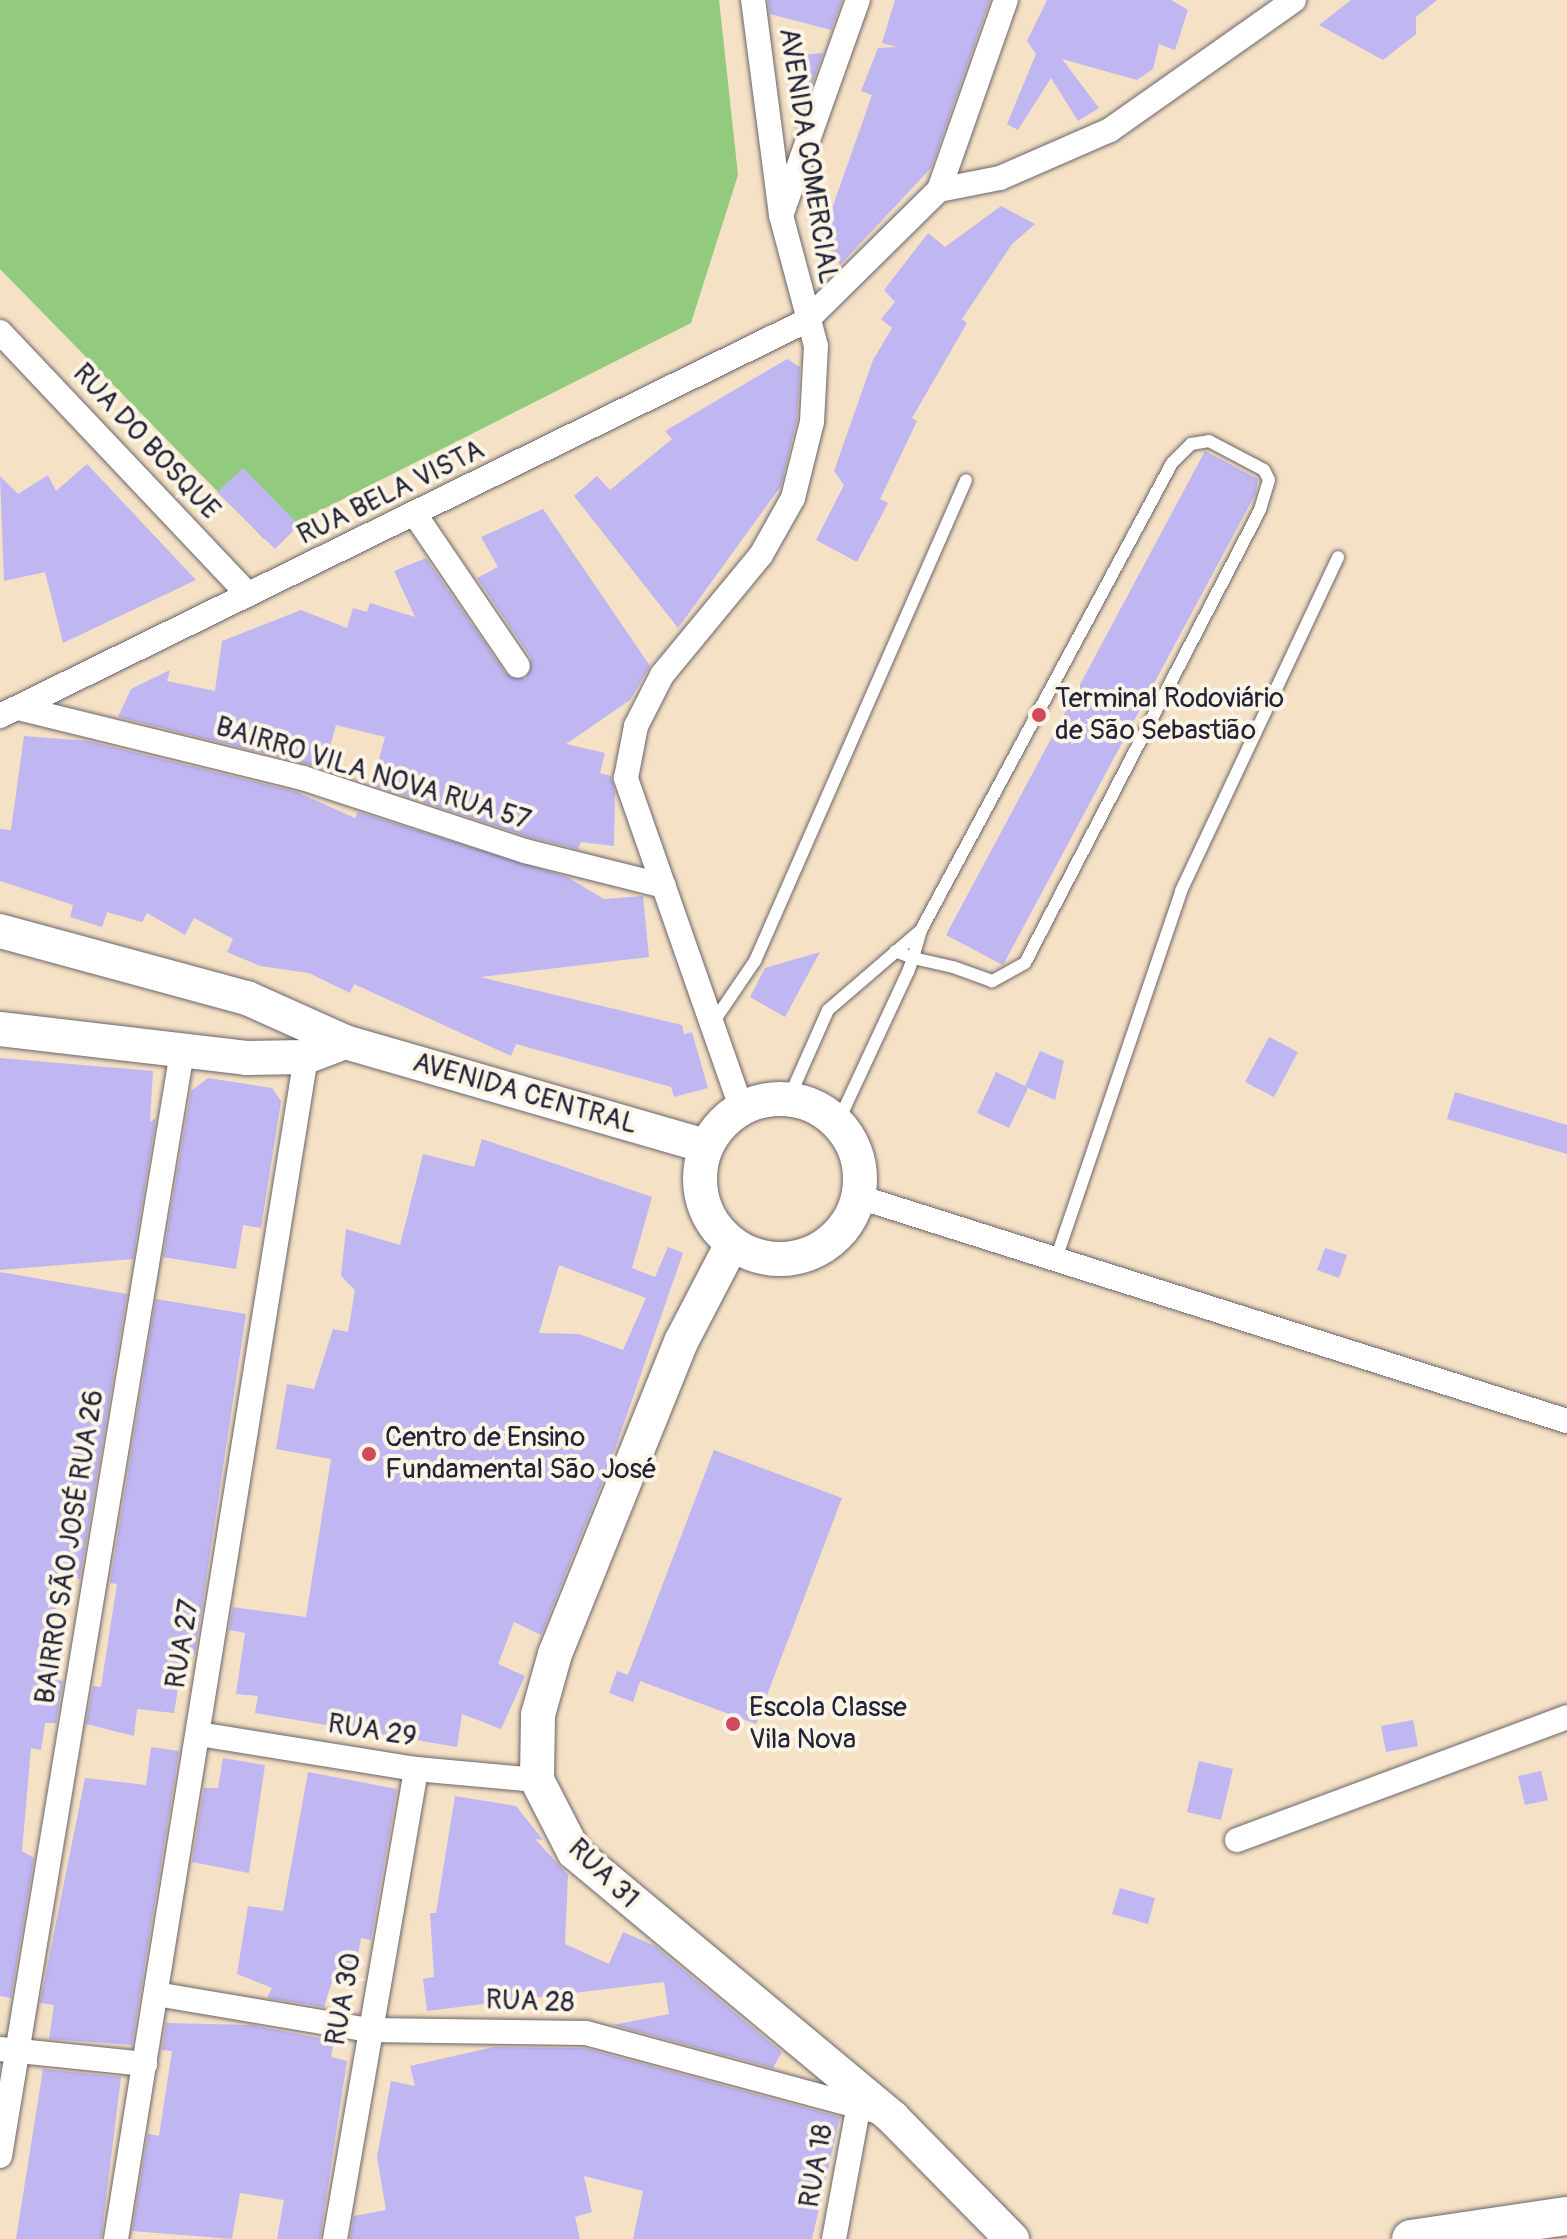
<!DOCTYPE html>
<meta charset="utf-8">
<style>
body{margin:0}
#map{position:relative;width:1567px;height:2239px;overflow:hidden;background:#f5e1c5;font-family:Pangolin,sans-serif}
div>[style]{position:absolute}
.green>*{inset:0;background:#92ca7e}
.building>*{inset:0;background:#c0b6f1}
.roads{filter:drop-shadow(0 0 2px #6c656b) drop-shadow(0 0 2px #6c656b)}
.lane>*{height:12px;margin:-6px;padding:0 6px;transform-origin:6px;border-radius:6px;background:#fff}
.street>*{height:24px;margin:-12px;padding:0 12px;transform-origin:12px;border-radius:12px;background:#fff}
.secondary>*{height:34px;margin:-17px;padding:0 17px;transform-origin:17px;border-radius:17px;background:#fff}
.secondary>.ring{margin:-17px;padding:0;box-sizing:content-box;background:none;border:34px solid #fff;border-radius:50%}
.primary>*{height:38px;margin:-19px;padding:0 19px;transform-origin:19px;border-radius:19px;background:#fff}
.dots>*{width:22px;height:22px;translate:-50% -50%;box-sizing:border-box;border:4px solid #fcf5e5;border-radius:50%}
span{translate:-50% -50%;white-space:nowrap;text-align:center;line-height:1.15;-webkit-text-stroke:8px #fcf5e5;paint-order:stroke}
.street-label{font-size:28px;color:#22223b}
.poi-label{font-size:28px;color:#22223b}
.left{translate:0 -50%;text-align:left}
</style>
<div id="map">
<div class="green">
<div style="clip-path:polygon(0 0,719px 0,738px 175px,691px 323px,264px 539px,0 269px)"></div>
</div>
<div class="building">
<div style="clip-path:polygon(768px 0,842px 0,831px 30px,770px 14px)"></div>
<div style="clip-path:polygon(895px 0,990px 0,931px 168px,841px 264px,816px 254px,872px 95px,861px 91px,878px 48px,897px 47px,882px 43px)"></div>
<div style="clip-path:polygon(1047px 0,1171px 0,1188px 10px,1175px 50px,1159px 44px,1153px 69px,1137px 80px,1062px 59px,1099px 108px,1078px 121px,1051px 78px,1018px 130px,1007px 124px,1036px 54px,1027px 41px)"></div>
<div style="clip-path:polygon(1351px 0,1437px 0,1416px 17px,1416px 34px,1383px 60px,1319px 25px)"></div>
<div style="clip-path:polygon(823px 53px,802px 113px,795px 113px,788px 56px)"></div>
<div style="clip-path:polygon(1001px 206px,1035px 224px,1012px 244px,962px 319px,967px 323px,912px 418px,917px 421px,880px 499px,888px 503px,857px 562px,816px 540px,844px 485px,834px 471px,873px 360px,892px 328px,881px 319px,895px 302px,884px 290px,928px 233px,945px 247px)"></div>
<div style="clip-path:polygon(787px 359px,800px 367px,797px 420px,781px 486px,678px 628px,574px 496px,597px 476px,610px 490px,672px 439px,665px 431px)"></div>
<div style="clip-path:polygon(1205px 451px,1258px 479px,1256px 493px,1003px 965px,946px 935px)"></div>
<div style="clip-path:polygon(87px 464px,196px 580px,63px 643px,45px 572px,4px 581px,0 476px,18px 494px,48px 475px,56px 491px)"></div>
<div style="clip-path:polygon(243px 468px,299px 525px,275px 549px,217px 492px)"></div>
<div style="clip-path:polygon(543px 509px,650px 666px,630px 700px,566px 744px,605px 753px,600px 773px,611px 776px,615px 792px,614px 846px,581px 842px,578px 849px,529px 837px,372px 785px,385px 737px,336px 725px,327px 757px,317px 754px,311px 765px,118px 717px,131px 689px,170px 670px,167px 681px,215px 691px,222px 641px,301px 610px,347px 628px,353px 608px,367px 612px,370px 603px,415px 617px,394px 571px,426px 558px,506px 674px,526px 679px,531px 658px,477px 578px,498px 567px,481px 537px)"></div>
<div style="clip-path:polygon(24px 736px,88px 741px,297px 792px,355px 818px,358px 812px,567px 877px,604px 899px,643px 896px,649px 957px,480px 977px,682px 1025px,684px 1034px,692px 1032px,708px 1088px,674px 1097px,671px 1087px,516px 1044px,511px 1056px,354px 984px,350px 993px,309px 973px,260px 966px,227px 952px,233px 939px,194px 918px,185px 935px,147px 913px,142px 922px,107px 912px,102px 927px,70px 917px,73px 905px,0 881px,0 829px,11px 830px)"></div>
<div style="clip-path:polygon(820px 952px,785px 1017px,750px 997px,765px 968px)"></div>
<div style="clip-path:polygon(1269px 1037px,1298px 1052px,1274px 1097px,1245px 1082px)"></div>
<div style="clip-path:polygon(1040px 1051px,1064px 1061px,1055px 1100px,1028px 1088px,1009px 1128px,977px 1113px,996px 1072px,1025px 1086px)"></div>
<div style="clip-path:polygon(0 1058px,153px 1071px,150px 1122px,156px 1118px,133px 1259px,0 1270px)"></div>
<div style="clip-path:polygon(208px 1078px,272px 1088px,281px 1101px,261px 1228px,243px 1225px,236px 1269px,163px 1257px,191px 1091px)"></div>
<div style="clip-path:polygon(1455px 1092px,1567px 1125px,1567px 1154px,1447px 1119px)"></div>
<div style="clip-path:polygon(evenodd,482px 1139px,652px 1197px,632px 1268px,655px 1277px,668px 1247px,683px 1253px,609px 1466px,541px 1635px,514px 1622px,498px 1664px,525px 1676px,501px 1729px,462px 1714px,457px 1747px,255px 1713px,258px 1696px,236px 1694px,245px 1633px,229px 1630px,233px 1607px,306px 1617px,331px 1459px,276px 1449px,287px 1384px,314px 1389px,333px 1329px,348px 1332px,355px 1290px,341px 1276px,346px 1229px,400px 1245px,423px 1154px,474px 1167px,482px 1139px,559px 1265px,646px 1298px,623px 1350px,579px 1334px,539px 1333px,559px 1265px)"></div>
<div style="clip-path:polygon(1325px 1248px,1347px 1255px,1339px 1278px,1317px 1270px)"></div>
<div style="clip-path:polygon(0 1272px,127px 1294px,80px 1579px,69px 1577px,66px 1594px,59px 1592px,52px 1631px,45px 1678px,63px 1681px,56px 1723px,45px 1723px,41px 1750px,31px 1748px,22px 1851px,34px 1858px,11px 1998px,0 1996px)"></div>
<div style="clip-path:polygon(156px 1299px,246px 1314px,195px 1654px,184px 1652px,174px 1713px,137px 1709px,134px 1736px,86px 1724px,93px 1686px,101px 1687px,117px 1584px,110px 1583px)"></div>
<div style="clip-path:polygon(714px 1450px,842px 1498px,756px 1724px,640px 1681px,633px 1702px,609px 1693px,617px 1671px,628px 1675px)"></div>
<div style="clip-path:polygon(1413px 1720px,1418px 1746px,1386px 1752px,1381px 1726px)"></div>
<div style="clip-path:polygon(151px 1747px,179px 1751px,132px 2045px,49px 2039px,54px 2005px,40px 2003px,85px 1778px,146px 1785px)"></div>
<div style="clip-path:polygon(223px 1758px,265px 1765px,249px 1873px,192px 1862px,204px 1788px,218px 1788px)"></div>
<div style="clip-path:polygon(1199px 1761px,1233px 1769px,1221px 1820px,1187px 1812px)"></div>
<div style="clip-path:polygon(1541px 1771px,1548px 1800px,1525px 1805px,1518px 1776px)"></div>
<div style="clip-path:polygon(308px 1772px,397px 1789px,371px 1940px,361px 1938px,356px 1966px,333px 1978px,324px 2007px,267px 1998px,272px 1988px,237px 1974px,248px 1906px,283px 1911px)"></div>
<div style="clip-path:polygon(455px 1796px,516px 1806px,543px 1840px,535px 1839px,568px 1875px,565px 1944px,609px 1964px,623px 1932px,655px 1946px,782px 2052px,773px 2068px,613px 2025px,669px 2014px,664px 1982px,427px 2011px,423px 1979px,434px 1977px,430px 1913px,436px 1913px)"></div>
<div style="clip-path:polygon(1120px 1888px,1155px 1898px,1148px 1924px,1112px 1914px)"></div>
<div style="clip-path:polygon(166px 2023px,252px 2025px,334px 2041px,331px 2057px,347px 2061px,320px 2239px,277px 2239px,284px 2200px,240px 2193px,232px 2239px,132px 2231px,148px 2134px,159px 2136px,172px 2051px,162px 2050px)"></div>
<div style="clip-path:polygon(494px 2047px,584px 2048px,840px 2117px,812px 2239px,633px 2239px,643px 2191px,584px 2176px,592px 2212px,575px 2217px,580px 2239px,350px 2239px,354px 2216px,386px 2210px,377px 2157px,391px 2081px,415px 2086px,410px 2066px)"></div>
<div style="clip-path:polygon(43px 2069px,121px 2077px,101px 2239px,16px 2239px)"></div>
</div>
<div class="roads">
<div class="lane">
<div style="left:712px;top:1024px;width:76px;rotate:-55.7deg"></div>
<div style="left:755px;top:961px;width:525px;rotate:-66.31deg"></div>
<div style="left:789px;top:1098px;width:96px;rotate:-66.1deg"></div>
<div style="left:828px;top:1010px;width:123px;rotate:-40.7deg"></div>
<div style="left:838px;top:1122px;width:166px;rotate:-65deg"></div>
<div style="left:908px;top:972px;width:15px;rotate:-70deg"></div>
<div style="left:913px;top:958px;width:29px;rotate:-74deg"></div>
<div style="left:921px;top:930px;width:530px;rotate:-61.74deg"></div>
<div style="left:1172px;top:463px;width:27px;rotate:-45deg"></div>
<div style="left:1191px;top:444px;width:18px;rotate:-9deg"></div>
<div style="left:1209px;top:441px;width:62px;rotate:27.8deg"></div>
<div style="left:1264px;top:470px;width:11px;rotate:63deg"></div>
<div style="left:1269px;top:480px;width:31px;rotate:107deg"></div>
<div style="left:1260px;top:510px;width:510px;rotate:117.42deg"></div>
<div style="left:1025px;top:963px;width:38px;rotate:151deg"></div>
<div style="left:992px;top:981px;width:41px;rotate:-160.3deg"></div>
<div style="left:953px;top:967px;width:41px;rotate:-167.3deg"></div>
<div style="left:913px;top:958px;width:19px;rotate:-159deg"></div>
<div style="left:1056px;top:1259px;width:389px;rotate:-71.2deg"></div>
<div style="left:1181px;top:891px;width:369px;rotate:-64.8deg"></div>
</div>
<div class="street">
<div style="left:939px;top:190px;width:62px;rotate:-11.1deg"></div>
<div style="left:1000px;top:178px;width:120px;rotate:-23.6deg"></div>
<div style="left:1110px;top:130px;width:225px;rotate:-35.2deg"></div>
<div style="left:782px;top:213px;width:226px;rotate:-70.4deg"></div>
<div style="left:0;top:332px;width:361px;rotate:46.6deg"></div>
<div style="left:416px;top:516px;width:181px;rotate:55.8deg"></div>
<div style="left:18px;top:708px;width:293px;rotate:13.8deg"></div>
<div style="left:303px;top:778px;width:234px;rotate:18.2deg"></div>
<div style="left:525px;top:851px;width:143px;rotate:14.1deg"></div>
<div style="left:0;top:716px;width:898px;rotate:-26.11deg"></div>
<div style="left:806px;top:321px;width:187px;rotate:-44.6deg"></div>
<div style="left:939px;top:190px;width:201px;rotate:-70.6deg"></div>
<div style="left:741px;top:1107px;width:349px;rotate:-109.3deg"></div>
<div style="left:626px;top:778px;width:53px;rotate:-79.1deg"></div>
<div style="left:636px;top:726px;width:57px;rotate:-63deg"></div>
<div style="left:662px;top:675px;width:156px;rotate:-50.5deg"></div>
<div style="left:761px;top:555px;width:65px;rotate:-60.7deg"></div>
<div style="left:793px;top:498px;width:78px;rotate:-76deg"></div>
<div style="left:812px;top:422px;width:76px;rotate:-87deg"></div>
<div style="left:816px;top:346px;width:136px;rotate:-105deg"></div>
<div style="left:781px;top:215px;width:217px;rotate:-97.4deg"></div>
<div style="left:859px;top:1197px;width:743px;rotate:17.56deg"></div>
<div style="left:199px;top:1734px;width:220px;rotate:9.2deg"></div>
<div style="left:416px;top:1769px;width:121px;rotate:5.2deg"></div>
<div style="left:1237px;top:1840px;width:352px;rotate:-20.4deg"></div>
<div style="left:156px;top:1994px;width:216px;rotate:9.6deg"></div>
<div style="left:369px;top:2030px;width:217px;rotate:0.8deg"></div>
<div style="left:586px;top:2033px;width:300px;rotate:15.1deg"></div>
<div style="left:0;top:2049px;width:146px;rotate:5.9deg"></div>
<div style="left:0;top:2156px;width:1119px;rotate:-80.64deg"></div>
<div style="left:116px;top:2239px;width:1197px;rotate:-80.87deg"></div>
<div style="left:335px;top:2239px;width:477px;rotate:-80.2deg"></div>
<div style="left:834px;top:2239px;width:137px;rotate:-79.5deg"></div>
</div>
<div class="secondary">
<div style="left:0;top:931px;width:256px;rotate:15.2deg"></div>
<div style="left:247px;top:998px;width:107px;rotate:24.2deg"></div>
<div style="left:345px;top:1042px;width:376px;rotate:16.1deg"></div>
<div style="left:0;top:1029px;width:248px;rotate:6.7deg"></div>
<div style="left:246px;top:1058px;width:60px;rotate:-1deg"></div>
<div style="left:306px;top:1057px;width:42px;rotate:-21deg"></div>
<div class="ring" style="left:700px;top:1099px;width:126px;height:126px"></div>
<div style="left:732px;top:1244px;width:110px;rotate:117.5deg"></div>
<div style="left:681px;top:1342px;width:336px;rotate:112deg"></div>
<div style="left:555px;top:1654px;width:63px;rotate:105.6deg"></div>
<div style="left:538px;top:1715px;width:65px;rotate:90.9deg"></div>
<div style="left:537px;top:1780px;width:81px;rotate:62.8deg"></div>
<div style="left:574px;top:1852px;width:415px;rotate:39.8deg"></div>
<div style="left:893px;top:2118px;width:170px;rotate:45.5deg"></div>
</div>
<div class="primary">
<div style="left:1411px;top:2239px;width:158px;rotate:-8.4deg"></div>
</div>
</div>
<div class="dots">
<div style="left:1039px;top:715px;background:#d1495b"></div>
<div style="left:369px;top:1454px;background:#d1495b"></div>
<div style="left:733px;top:1724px;background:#d1495b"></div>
</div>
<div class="street-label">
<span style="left:808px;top:156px;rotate:81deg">AVENIDA COMERCIAL</span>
<span style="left:146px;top:442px;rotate:47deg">RUA DO BOSQUE</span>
<span style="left:391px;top:493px;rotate:-26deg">RUA BELA VISTA</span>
<span style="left:373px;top:774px;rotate:17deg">BAIRRO VILA NOVA RUA 57</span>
<span style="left:525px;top:1094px;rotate:16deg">AVENIDA CENTRAL</span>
<span style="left:70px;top:1547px;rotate:-81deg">BAIRRO SÃO JOSÉ RUA 26</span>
<span style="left:183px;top:1644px;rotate:-81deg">RUA 27</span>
<span style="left:372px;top:1731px;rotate:9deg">RUA 29</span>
<span style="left:603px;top:1874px;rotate:44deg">RUA 31</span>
<span style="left:344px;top:1999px;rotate:-80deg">RUA 30</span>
<span style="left:530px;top:2002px;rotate:2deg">RUA 28</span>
<span style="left:817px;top:2166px;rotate:-80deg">RUA 18</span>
</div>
<div class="poi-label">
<span class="left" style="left:1055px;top:715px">Terminal Rodoviário<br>de São Sebastião</span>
<span class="left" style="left:385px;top:1454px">Centro de Ensino<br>Fundamental São José</span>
<span class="left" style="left:749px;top:1724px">Escola Classe<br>Vila Nova</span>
</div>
</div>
